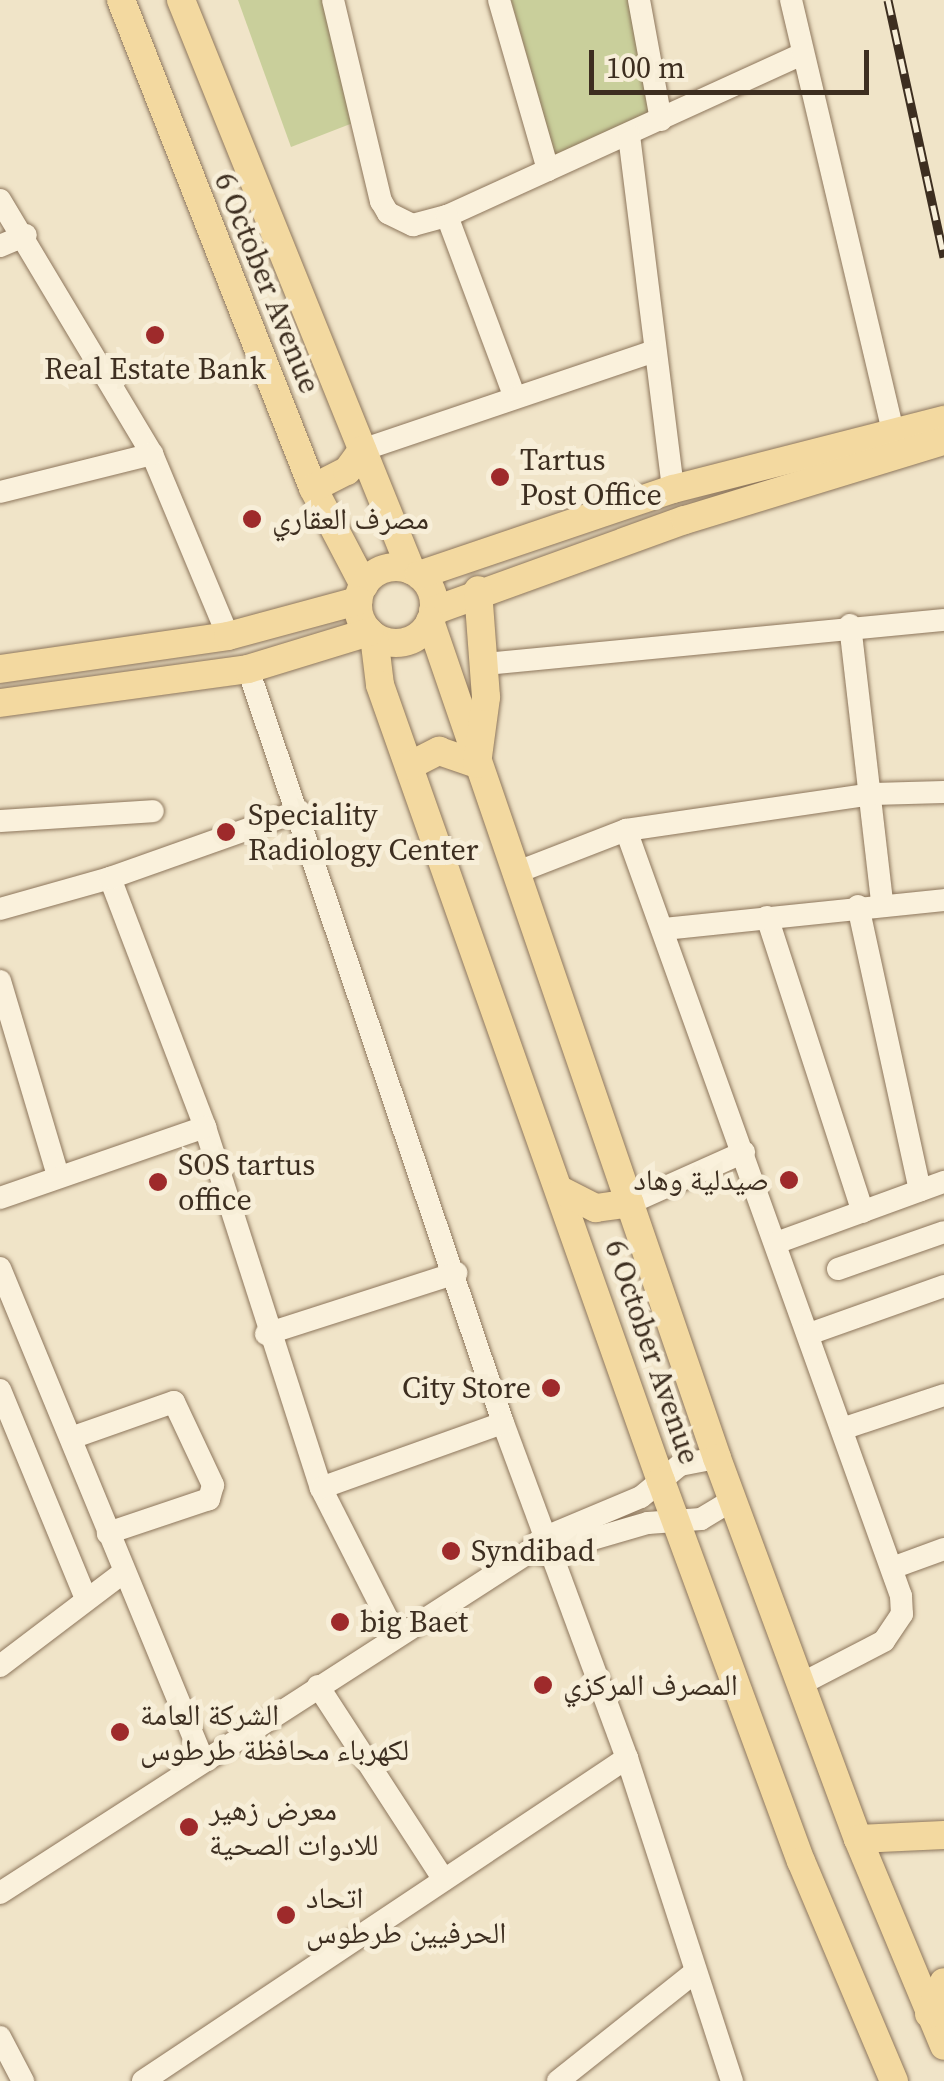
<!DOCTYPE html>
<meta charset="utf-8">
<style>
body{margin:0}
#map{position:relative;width:944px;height:2081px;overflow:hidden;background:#f0e4c8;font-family:"Source Serif 4","Noto Naskh Arabic",serif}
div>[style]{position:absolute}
.green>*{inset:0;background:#c9cf9b}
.roads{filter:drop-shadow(0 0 2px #8d765c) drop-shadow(0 0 2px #8d765c)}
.minor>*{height:22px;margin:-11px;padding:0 11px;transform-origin:11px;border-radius:11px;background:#faf1dc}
.major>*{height:28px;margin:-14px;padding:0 14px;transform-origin:14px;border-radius:14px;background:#f3d9a0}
.major>.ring{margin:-14px;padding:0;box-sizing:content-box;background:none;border:28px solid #f3d9a0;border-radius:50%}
.rail>*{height:9px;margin-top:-4.5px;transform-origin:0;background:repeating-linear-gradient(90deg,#f7eed8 0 15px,#3d2e20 0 30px);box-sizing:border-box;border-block:2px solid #3d2e20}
.dots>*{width:28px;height:28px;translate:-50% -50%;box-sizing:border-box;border:5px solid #f7eed8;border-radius:50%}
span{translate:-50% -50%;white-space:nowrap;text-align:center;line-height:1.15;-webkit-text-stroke:10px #f7eed8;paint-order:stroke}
.street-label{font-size:30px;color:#3d2e20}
.poi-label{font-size:30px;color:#3d2e20}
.left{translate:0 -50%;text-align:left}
.right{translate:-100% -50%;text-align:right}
.scale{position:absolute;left:589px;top:50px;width:280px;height:45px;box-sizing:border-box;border:5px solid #3d2e20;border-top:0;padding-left:12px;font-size:30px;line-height:35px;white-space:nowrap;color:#3d2e20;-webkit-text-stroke:8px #f7eed8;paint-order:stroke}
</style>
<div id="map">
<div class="green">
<div style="clip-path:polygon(238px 0,324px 0,358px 121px,291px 147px)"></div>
<div style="clip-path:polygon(511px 0,632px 0,656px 115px,555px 155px)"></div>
</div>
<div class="roads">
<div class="minor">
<div style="left:333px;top:0;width:207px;rotate:76.6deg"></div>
<div style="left:381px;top:201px;width:14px;rotate:60deg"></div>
<div style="left:388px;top:213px;width:28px;rotate:26deg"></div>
<div style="left:413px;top:225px;width:35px;rotate:-15deg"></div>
<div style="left:447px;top:216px;width:391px;rotate:-24.5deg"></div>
<div style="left:499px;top:0;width:177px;rotate:73.9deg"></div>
<div style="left:639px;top:0;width:122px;rotate:79.6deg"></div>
<div style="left:791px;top:0;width:445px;rotate:76.7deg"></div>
<div style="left:629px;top:135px;width:357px;rotate:82.9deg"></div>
<div style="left:0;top:200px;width:296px;rotate:59.1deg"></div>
<div style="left:152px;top:454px;width:197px;rotate:67.3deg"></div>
<div style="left:447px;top:216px;width:191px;rotate:69.5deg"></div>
<div style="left:0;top:246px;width:28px;rotate:-23deg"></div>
<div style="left:362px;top:450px;width:308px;rotate:-18.7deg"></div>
<div style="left:0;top:492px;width:157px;rotate:-14deg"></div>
<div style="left:850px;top:625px;width:279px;rotate:83.4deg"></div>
<div style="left:486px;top:664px;width:460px;rotate:-5.5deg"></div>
<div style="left:248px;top:669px;width:796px;rotate:71.31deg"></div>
<div style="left:503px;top:1423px;width:357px;rotate:69.7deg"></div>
<div style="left:627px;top:1758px;width:340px;rotate:72deg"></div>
<div style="left:0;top:821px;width:153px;rotate:-3.7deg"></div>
<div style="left:626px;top:830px;width:814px;rotate:70.25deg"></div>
<div style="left:901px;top:1596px;width:18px;rotate:87deg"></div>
<div style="left:902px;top:1614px;width:32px;rotate:124deg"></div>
<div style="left:884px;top:1641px;width:93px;rotate:152.6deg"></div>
<div style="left:515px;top:873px;width:119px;rotate:-21.2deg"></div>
<div style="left:626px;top:830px;width:250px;rotate:-8.3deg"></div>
<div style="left:873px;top:794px;width:71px;rotate:-1.6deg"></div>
<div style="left:110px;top:878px;width:267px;rotate:69.1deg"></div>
<div style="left:205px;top:1127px;width:379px;rotate:72.2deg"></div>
<div style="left:321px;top:1488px;width:166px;rotate:63.1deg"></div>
<div style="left:858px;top:906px;width:291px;rotate:77.7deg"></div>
<div style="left:0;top:909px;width:114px;rotate:-15.7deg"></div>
<div style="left:110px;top:878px;width:201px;rotate:-19.5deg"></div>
<div style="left:767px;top:917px;width:310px;rotate:72deg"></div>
<div style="left:664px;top:929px;width:281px;rotate:-5.9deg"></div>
<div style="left:0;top:981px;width:203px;rotate:73.4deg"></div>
<div style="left:0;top:1198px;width:217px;rotate:-19.1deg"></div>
<div style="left:630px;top:1203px;width:125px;rotate:-24.1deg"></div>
<div style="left:776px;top:1243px;width:179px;rotate:-20deg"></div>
<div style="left:0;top:1268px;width:532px;rotate:67.58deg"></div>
<div style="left:838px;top:1269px;width:112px;rotate:-19.2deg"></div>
<div style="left:266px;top:1334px;width:200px;rotate:-17.8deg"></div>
<div style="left:809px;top:1334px;width:143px;rotate:-19.6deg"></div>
<div style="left:0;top:1390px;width:226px;rotate:67.6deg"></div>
<div style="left:842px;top:1429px;width:108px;rotate:-18.4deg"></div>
<div style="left:71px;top:1438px;width:109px;rotate:-19.3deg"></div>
<div style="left:174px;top:1402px;width:92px;rotate:64.8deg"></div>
<div style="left:213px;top:1485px;width:15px;rotate:106deg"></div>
<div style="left:209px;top:1499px;width:107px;rotate:161.4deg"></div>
<div style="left:321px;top:1488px;width:193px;rotate:-19.7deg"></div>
<div style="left:541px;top:1554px;width:111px;rotate:-16.2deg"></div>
<div style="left:648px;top:1523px;width:53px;rotate:-4.3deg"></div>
<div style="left:701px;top:1519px;width:37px;rotate:-31deg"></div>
<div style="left:892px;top:1568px;width:55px;rotate:-20.1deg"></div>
<div style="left:0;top:1666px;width:156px;rotate:-37.2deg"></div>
<div style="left:318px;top:1686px;width:231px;rotate:57deg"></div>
<div style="left:0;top:1893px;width:628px;rotate:-32.78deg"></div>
<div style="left:528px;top:1553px;width:19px;rotate:-47deg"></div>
<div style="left:541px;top:1539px;width:108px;rotate:-22.8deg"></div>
<div style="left:641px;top:1497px;width:50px;rotate:-39.4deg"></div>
<div style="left:680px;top:1465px;width:38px;rotate:-11deg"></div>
<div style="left:0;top:2037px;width:50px;rotate:62.4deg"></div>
<div style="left:143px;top:2081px;width:582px;rotate:-33.72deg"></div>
<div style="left:558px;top:2081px;width:174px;rotate:-38.5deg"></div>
</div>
<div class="major">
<div style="left:121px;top:0;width:524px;rotate:68.52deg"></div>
<div style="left:313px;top:488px;width:110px;rotate:62.3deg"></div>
<div style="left:181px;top:0;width:615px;rotate:68.03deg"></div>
<div style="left:313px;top:488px;width:38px;rotate:-27deg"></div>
<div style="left:347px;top:471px;width:26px;rotate:-54deg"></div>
<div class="ring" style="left:358px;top:567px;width:48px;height:48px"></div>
<div style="left:419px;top:575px;width:268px;rotate:-18.7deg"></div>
<div style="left:673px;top:489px;width:280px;rotate:-14.3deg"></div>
<div style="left:433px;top:611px;width:268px;rotate:-19.9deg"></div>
<div style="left:685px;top:520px;width:271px;rotate:-17deg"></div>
<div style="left:430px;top:621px;width:885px;rotate:71.07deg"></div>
<div style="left:717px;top:1458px;width:406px;rotate:69.7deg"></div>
<div style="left:858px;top:1839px;width:224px;rotate:67.4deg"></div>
<div style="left:374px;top:636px;width:49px;rotate:83deg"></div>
<div style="left:380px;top:685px;width:844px;rotate:70.56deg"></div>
<div style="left:661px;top:1481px;width:405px;rotate:69.8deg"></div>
<div style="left:801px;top:1861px;width:239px;rotate:67.1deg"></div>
<div style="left:0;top:669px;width:230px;rotate:-8.2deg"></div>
<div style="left:228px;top:636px;width:135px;rotate:-15.1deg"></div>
<div style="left:0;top:703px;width:250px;rotate:-7.8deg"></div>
<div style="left:248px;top:669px;width:127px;rotate:-17deg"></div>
<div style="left:409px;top:766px;width:34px;rotate:-27deg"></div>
<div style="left:439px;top:751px;width:40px;rotate:18.9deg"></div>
<div style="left:477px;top:764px;width:68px;rotate:-82.3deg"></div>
<div style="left:486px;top:697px;width:107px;rotate:-94.3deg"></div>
<div style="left:562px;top:1191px;width:38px;rotate:27deg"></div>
<div style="left:596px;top:1208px;width:34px;rotate:-8deg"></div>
<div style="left:858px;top:1839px;width:86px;rotate:-2.7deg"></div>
<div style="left:929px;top:2014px;width:35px;rotate:-65deg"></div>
</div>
</div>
<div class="rail">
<div style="left:888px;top:0;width:263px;rotate:77.7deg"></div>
</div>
<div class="dots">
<div style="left:155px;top:335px;background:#9e2a2b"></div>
<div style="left:500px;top:477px;background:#9e2a2b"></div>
<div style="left:252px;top:519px;background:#9e2a2b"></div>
<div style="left:226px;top:832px;background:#9e2a2b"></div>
<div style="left:789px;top:1180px;background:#9e2a2b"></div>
<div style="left:158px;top:1182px;background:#9e2a2b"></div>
<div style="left:551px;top:1388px;background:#9e2a2b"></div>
<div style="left:451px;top:1551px;background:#9e2a2b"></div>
<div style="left:340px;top:1622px;background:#9e2a2b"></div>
<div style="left:543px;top:1685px;background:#9e2a2b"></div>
<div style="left:120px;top:1732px;background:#9e2a2b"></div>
<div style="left:189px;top:1827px;background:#9e2a2b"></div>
<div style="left:286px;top:1915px;background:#9e2a2b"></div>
</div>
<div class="street-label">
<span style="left:267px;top:283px;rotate:68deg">6 October Avenue</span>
<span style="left:652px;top:1352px;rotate:71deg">6 October Avenue</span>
</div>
<div class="poi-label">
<span style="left:155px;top:369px">Real Estate Bank</span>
<span class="left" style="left:520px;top:477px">Tartus<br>Post Office</span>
<span class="left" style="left:272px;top:519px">مصرف العقاري</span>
<span class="left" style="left:248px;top:832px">Speciality<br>Radiology Center</span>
<span class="left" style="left:178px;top:1182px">SOS tartus<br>office</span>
<span class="right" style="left:769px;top:1180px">صيدلية وهاد</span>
<span class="right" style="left:531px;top:1388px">City Store</span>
<span class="left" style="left:471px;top:1551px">Syndibad</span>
<span class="left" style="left:360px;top:1622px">big Baet</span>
<span class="left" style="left:563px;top:1685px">المصرف المركزي</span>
<span class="left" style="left:140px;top:1732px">الشركة العامة<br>لكهرباء محافظة طرطوس</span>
<span class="left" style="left:209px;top:1827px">معرض زهير<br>للادوات الصحية</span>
<span class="left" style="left:306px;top:1915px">اتحاد<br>الحرفيين طرطوس</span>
</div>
<div class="scale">100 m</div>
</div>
